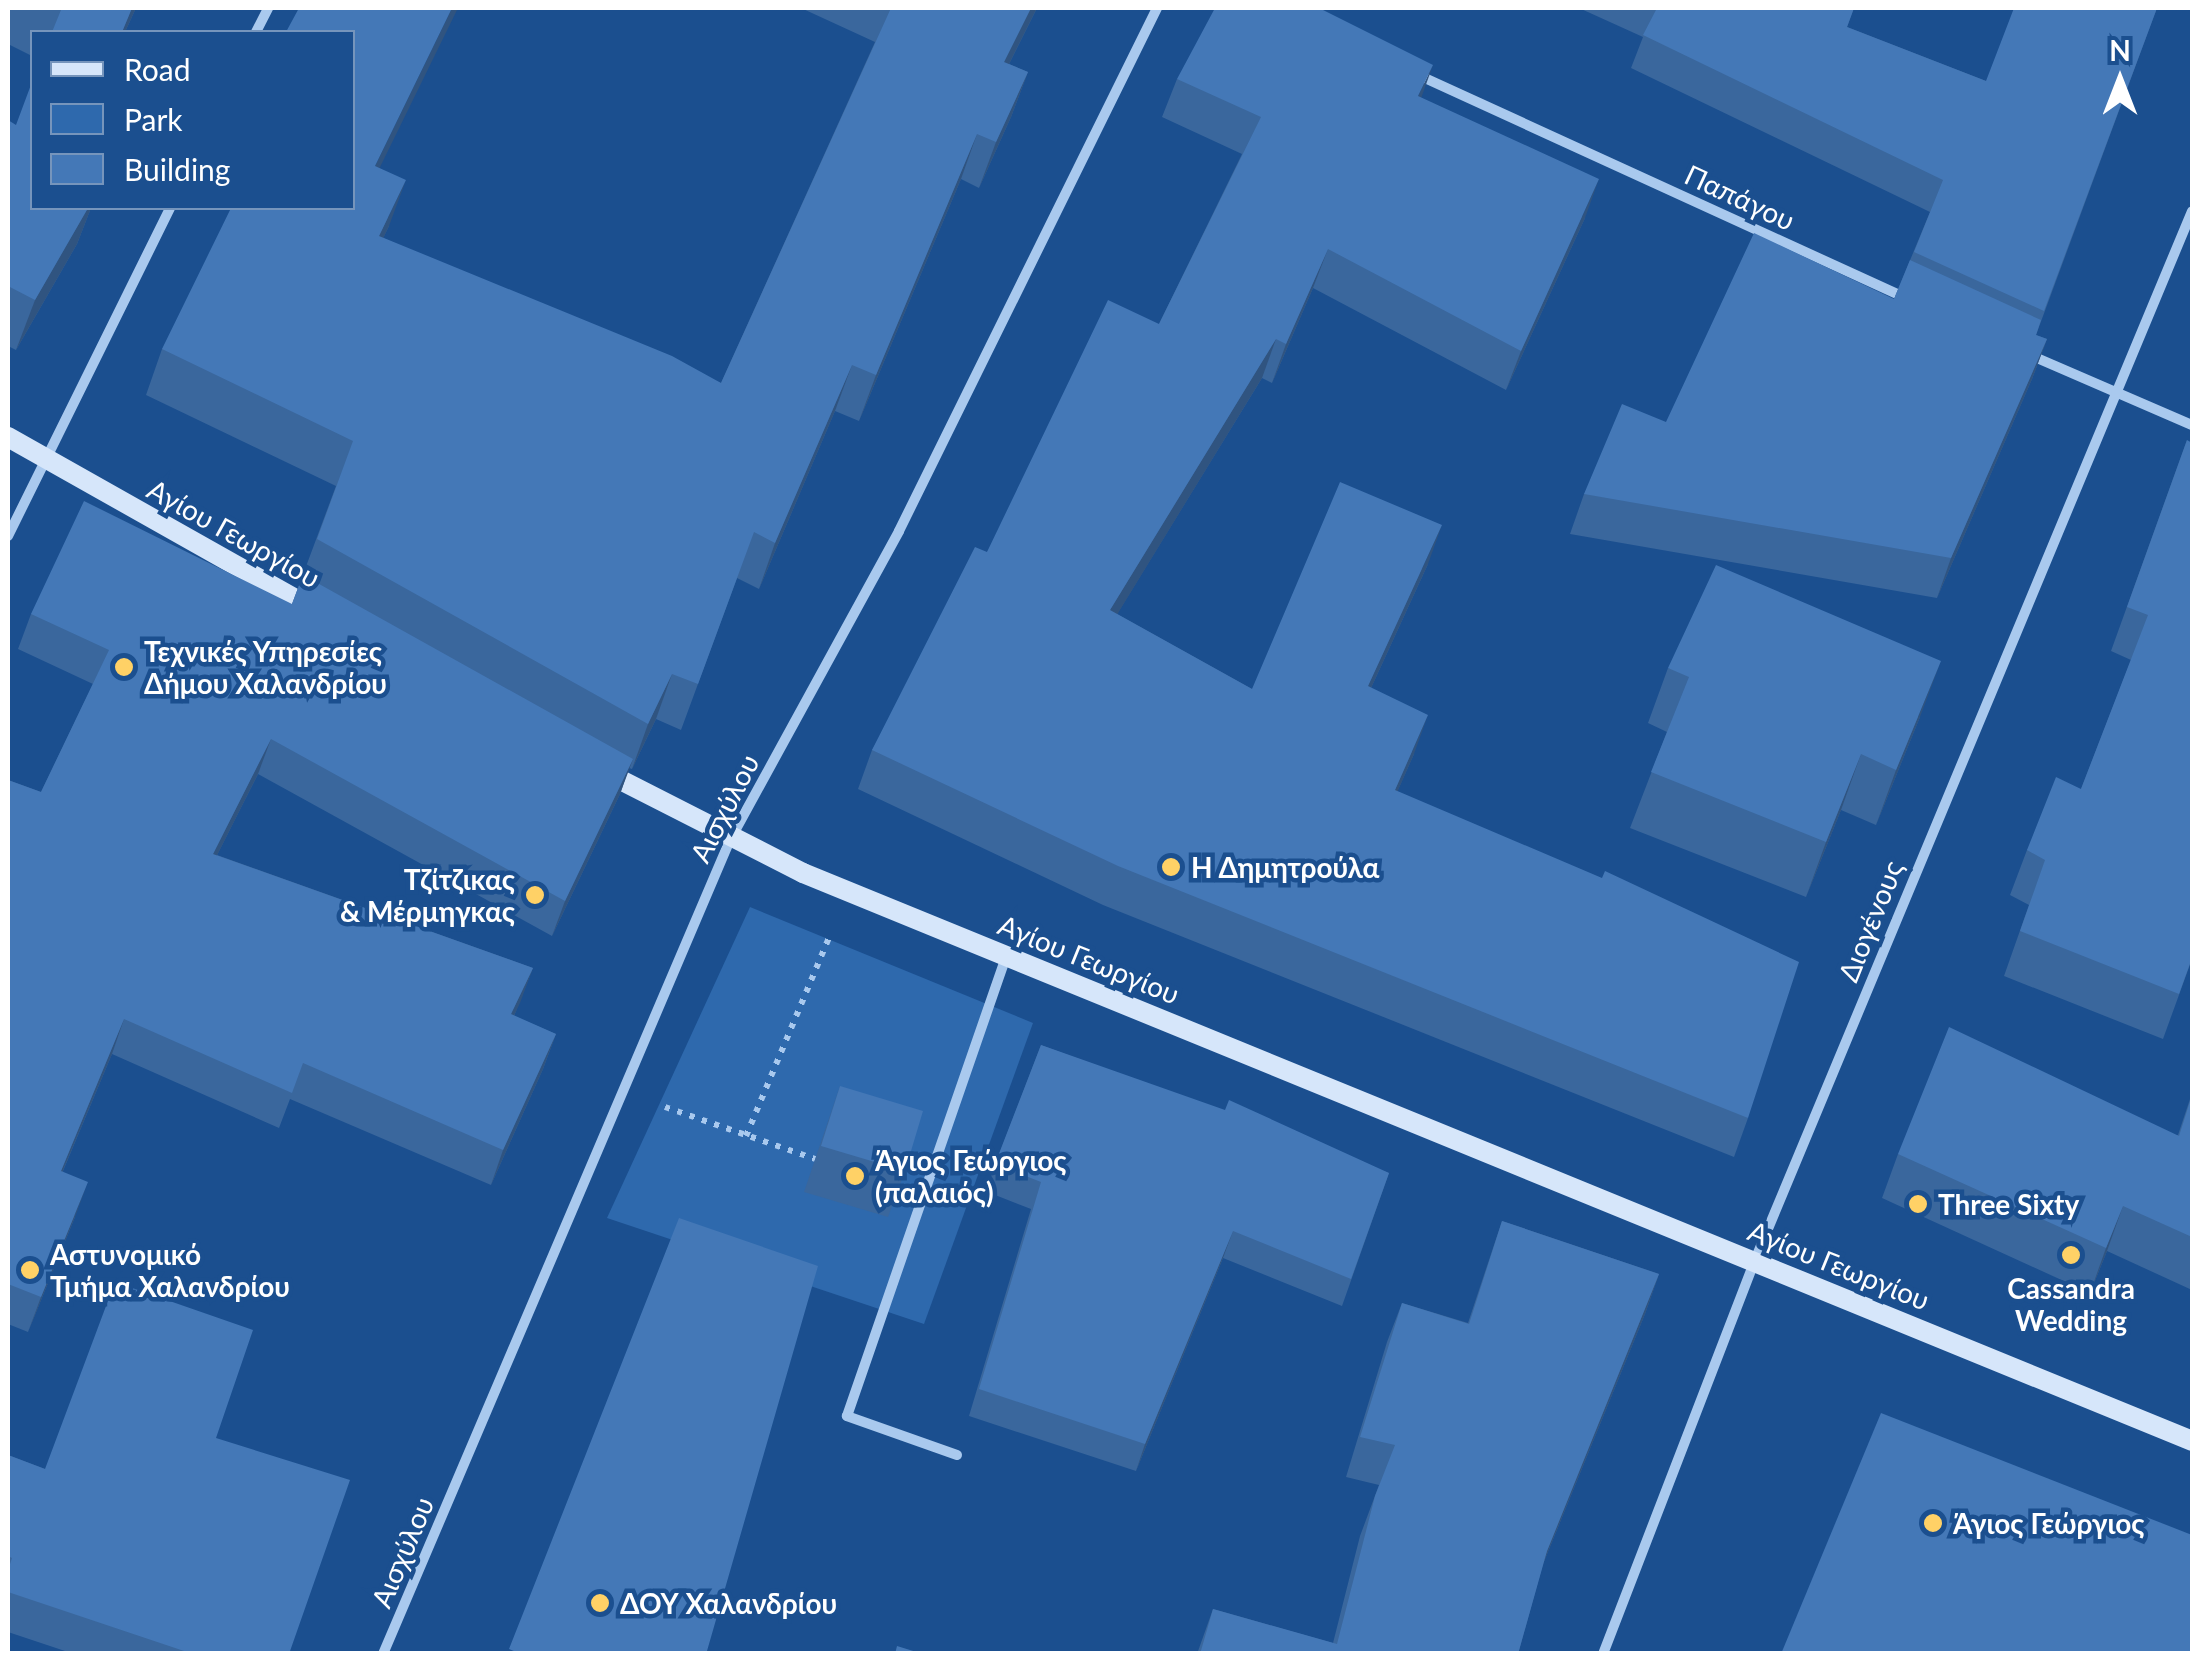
<!DOCTYPE html>
<meta charset="utf-8">
<style>
body{margin:0}
#map{position:relative;width:2200px;height:1661px;overflow:hidden;background:#1b4f8f;font-family:Lato,sans-serif}
div>[style]{position:absolute}
.green>*{inset:0;background:#2e69ad}
.path>*{height:6px;margin-top:-3px;transform-origin:0;background:repeating-linear-gradient(90deg,#a9c9ee 0 5px,transparent 0 13px)}
.street>*{height:10px;margin:-5px;padding:0 5px;transform-origin:5px;border-radius:5px;background:#a9c9ee}
.secondary>*{height:20px;margin:-10px;padding:0 10px;transform-origin:10px;border-radius:10px;background:#d6e6fa}
.wall>*{inset:0;background:#3a679d}
.shaded-wall>*{inset:0;background:#305480}
.building>*{inset:0;background:#4478b7}
.dots>*{width:28px;height:28px;translate:-50% -50%;box-sizing:border-box;border:5px solid #1b4f8f;border-radius:50%}
span{translate:-50% -50%;white-space:nowrap;text-align:center;line-height:1.15;-webkit-text-stroke:9px #1b4f8f;paint-order:stroke}
.street-label{font-size:28px;color:#fff}
.poi-label{font-size:28px;color:#fff;font-weight:700}
.left{translate:0 -50%;text-align:left}
.right{translate:-100% -50%;text-align:right}
.frame{position:absolute;inset:0;border:10px solid #fff;pointer-events:none}
.legend{position:absolute;left:30px;top:30px;width:325px;height:180px;box-sizing:border-box;background:#1b4f8f;border:2px solid #7695bc;margin:0;padding:12px 18px;list-style:none;font-size:30px;color:#fff}
.legend li{display:flex;align-items:center;gap:20px;height:50px}
.legend b{width:50px;border:2px solid #7695bc}
.north{position:absolute;left:2070px;top:30px;width:100px;height:100px;-webkit-text-stroke:8px #1b4f8f;paint-order:stroke;rotate:0deg;font-size:28px;font-weight:700;line-height:40px;text-align:center;color:#fff}
.north::after{content:'';display:block;margin:auto;width:35px;height:45px;background:#fff;clip-path:polygon(50% 0,100% 100%,50% 72%,0 100%)}
</style>
<div id="map">
<div class="green">
<div style="clip-path:polygon(750px 907px,1033px 1023px,924px 1324px,607px 1218px)"></div>
</div>
<div class="path">
<div style="left:665px;top:1107px;width:159px;rotate:19.1deg"></div>
<div style="left:746px;top:1136px;width:215px;rotate:-67.3deg"></div>
</div>
<div class="street">
<div style="left:256px;top:32px;width:27px;rotate:-63deg"></div>
<div style="left:1416px;top:74px;width:539px;rotate:24.57deg"></div>
<div style="left:2030px;top:355px;width:176px;rotate:23.4deg"></div>
<div style="left:8px;top:536px;width:366px;rotate:-63.7deg"></div>
<div style="left:957px;top:1455px;width:117px;rotate:-160.5deg"></div>
<div style="left:847px;top:1416px;width:487px;rotate:-70.9deg"></div>
<div style="left:383px;top:1654px;width:885px;rotate:-66.91deg"></div>
<div style="left:730px;top:840px;width:352px;rotate:-61.3deg"></div>
<div style="left:899px;top:531px;width:583px;rotate:-63.74deg"></div>
<div style="left:1603px;top:1654px;width:422px;rotate:-68.9deg"></div>
<div style="left:1755px;top:1260px;width:1136px;rotate:-67.38deg"></div>
</div>
<div class="secondary">
<div style="left:8px;top:437px;width:356px;rotate:29.4deg"></div>
<div style="left:601px;top:770px;width:227px;rotate:27deg"></div>
<div style="left:803px;top:873px;width:1501px;rotate:22.24deg"></div>
</div>
<div class="wall">
<div style="clip-path:polygon(8px 8px,136px 8px,125px 32px,32px 32px,32px 56px,8px 44px)"></div>
<div style="clip-path:polygon(801px 8px,1037px 8px,1009px 64px,1028px 72px,1011px 117px,979px 188px,961px 179px,859px 421px,835px 411px,759px 589px,737px 578px,681px 730px,656px 719px,632px 769px,629px 768px,620px 794px,552px 936px,258px 774px,217px 855px,533px 968px,514px 1016px,556px 1034px,543px 1069px,491px 1185px,290px 1099px,279px 1128px,112px 1054px,63px 1171px,75px 1217px,28px 1332px,8px 1324px,8px 780px,41px 792px,93px 684px,18px 649px,31px 614px,292px 604px,336px 486px,146px 395px,162px 349px,379px 168px,389px 226px,383px 238px,721px 383px,875px 42px)"></div>
<div style="clip-path:polygon(1579px 8px,1854px 8px,1847px 27px,1986px 81px,2157px 8px,2036px 335px,2047px 339px,2032px 379px,1937px 598px,1570px 534px,1584px 494px,1666px 422px,1894px 299px,1930px 212px,1631px 68px,1643px 37px)"></div>
<div style="clip-path:polygon(1177px 79px,1422px 98px,1585px 218px,1506px 390px,1313px 288px,1272px 383px,1262px 378px,1117px 614px,1252px 689px,1428px 564px,1371px 688px,1414px 754px,1397px 792px,1748px 1118px,1734px 1157px,1103px 905px,858px 789px,872px 750px,987px 552px,1159px 324px,1242px 154px,1162px 117px)"></div>
<div style="clip-path:polygon(8px 120px,88px 208px,91px 208px,77px 244px,16px 350px,8px 346px)"></div>
<div style="clip-path:polygon(2187px 440px,2192px 959px,2163px 1039px,2004px 976px,2029px 905px,2010px 895px,2027px 850px,2081px 789px,2131px 660px,2111px 651px)"></div>
<div style="clip-path:polygon(1668px 668px,1920px 717px,1876px 825px,1841px 810px,1806px 897px,1630px 828px,1667px 732px,1648px 723px)"></div>
<div style="clip-path:polygon(1041px 1045px,1389px 1173px,1342px 1306px,1223px 1258px,1136px 1471px,969px 1416px,1031px 1209px,985px 1191px)"></div>
<div style="clip-path:polygon(840px 1086px,905px 1171px,888px 1217px,804px 1192px)"></div>
<div style="clip-path:polygon(2192px 1093px,2192px 1290px,2107px 1251px,2090px 1293px,1882px 1198px,1898px 1154px,2178px 1135px)"></div>
<div style="clip-path:polygon(1502px 1221px,1659px 1274px,1645px 1314px,1543px 1564px,1518px 1654px,1197px 1654px,1213px 1609px,1333px 1643px,1360px 1536px,1379px 1485px,1346px 1477px,1387px 1342px,1402px 1303px,1468px 1323px)"></div>
<div style="clip-path:polygon(216px 1438px,289px 1654px,74px 1654px,8px 1632px,8px 1455px,45px 1469px)"></div>
</div>
<div class="shaded-wall">
<div style="clip-path:polygon(132px 8px,136px 8px,125px 32px,122px 32px)"></div>
<div style="clip-path:polygon(452px 8px,458px 8px,358px 212px,375px 166px)"></div>
<div style="clip-path:polygon(1031px 8px,1037px 8px,987px 108px,1004px 62px)"></div>
<div style="clip-path:polygon(1433px 65px,1419px 104px,1418px 96px)"></div>
<div style="clip-path:polygon(1028px 72px,1011px 117px,979px 188px,996px 142px)"></div>
<div style="clip-path:polygon(977px 134px,961px 179px,859px 421px,876px 375px)"></div>
<div style="clip-path:polygon(1599px 179px,1585px 218px,1506px 390px,1521px 351px)"></div>
<div style="clip-path:polygon(406px 180px,389px 226px,362px 282px,379px 236px)"></div>
<div style="clip-path:polygon(88px 208px,91px 208px,77px 244px,16px 350px,35px 300px)"></div>
<div style="clip-path:polygon(1328px 249px,1313px 288px,1272px 383px,1286px 344px)"></div>
<div style="clip-path:polygon(1276px 339px,1262px 378px,1096px 649px,1110px 610px)"></div>
<div style="clip-path:polygon(2047px 339px,2032px 379px,1937px 598px,1951px 558px)"></div>
<div style="clip-path:polygon(852px 365px,835px 411px,759px 589px,775px 543px)"></div>
<div style="clip-path:polygon(1442px 525px,1428px 564px,1354px 725px,1368px 686px)"></div>
<div style="clip-path:polygon(1941px 661px,1920px 717px,1876px 825px,1896px 770px)"></div>
<div style="clip-path:polygon(672px 674px,656px 719px,632px 769px,648px 724px)"></div>
<div style="clip-path:polygon(1428px 715px,1414px 754px,1381px 829px,1395px 790px)"></div>
<div style="clip-path:polygon(271px 739px,258px 774px,200px 889px,213px 854px)"></div>
<div style="clip-path:polygon(1861px 754px,1841px 810px,1806px 897px,1826px 842px)"></div>
<div style="clip-path:polygon(633px 759px,620px 794px,552px 936px,565px 901px)"></div>
<div style="clip-path:polygon(533px 968px,520px 1003px,498px 1049px,511px 1014px)"></div>
<div style="clip-path:polygon(124px 1019px,112px 1054px,48px 1206px,61px 1171px)"></div>
<div style="clip-path:polygon(556px 1034px,543px 1069px,491px 1185px,503px 1150px)"></div>
<div style="clip-path:polygon(88px 1182px,75px 1217px,28px 1332px,41px 1297px)"></div>
<div style="clip-path:polygon(2123px 1206px,2107px 1251px,2090px 1293px,2106px 1248px)"></div>
<div style="clip-path:polygon(1233px 1231px,1223px 1258px,1136px 1471px,1145px 1444px)"></div>
<div style="clip-path:polygon(1659px 1274px,1645px 1314px,1532px 1591px,1547px 1551px)"></div>
</div>
<div class="building">
<div style="clip-path:polygon(55px 8px,132px 8px,122px 32px,52px 32px,61px 10px)"></div>
<div style="clip-path:polygon(299px 8px,452px 8px,375px 166px,406px 180px,379px 236px,672px 356px,721px 383px,891px 8px,1031px 8px,1004px 62px,1028px 72px,996px 142px,977px 134px,876px 375px,852px 365px,775px 543px,754px 532px,698px 684px,672px 674px,648px 724px,317px 539px,353px 441px,162px 349px,231px 208px,352px 208px,352px 32px,286px 32px)"></div>
<div style="clip-path:polygon(1215px 8px,1319px 8px,1433px 65px,1418px 96px,1599px 179px,1521px 351px,1328px 249px,1286px 344px,1276px 339px,1110px 610px,1252px 689px,1340px 482px,1442px 525px,1368px 686px,1428px 715px,1395px 790px,1602px 878px,1605px 871px,1799px 962px,1748px 1118px,1118px 866px,872px 750px,975px 547px,987px 552px,1108px 300px,1159px 324px,1261px 117px,1177px 79px)"></div>
<div style="clip-path:polygon(1657px 8px,1854px 8px,1847px 27px,1986px 81px,2014px 8px,2157px 8px,2044px 311px,1914px 252px,1943px 180px,1643px 35px)"></div>
<div style="clip-path:polygon(32px 82px,32px 208px,88px 208px,35px 300px,8px 286px,8px 120px,16px 125px)"></div>
<div style="clip-path:polygon(1754px 233px,1894px 299px,1910px 260px,2041px 320px,2036px 335px,2047px 339px,1951px 558px,1584px 494px,1622px 404px,1666px 422px)"></div>
<div style="clip-path:polygon(2187px 440px,2192px 443px,2192px 958px,2179px 994px,2020px 931px,2045px 860px,2027px 850px,2056px 777px,2081px 789px,2148px 615px,2127px 607px)"></div>
<div style="clip-path:polygon(84px 501px,292px 604px,303px 575px,633px 759px,565px 901px,271px 739px,213px 854px,533px 968px,511px 1014px,556px 1034px,503px 1150px,303px 1063px,292px 1093px,124px 1019px,61px 1171px,88px 1182px,41px 1297px,8px 1284px,8px 780px,41px 792px,109px 650px,31px 614px)"></div>
<div style="clip-path:polygon(1716px 565px,1941px 661px,1896px 770px,1861px 754px,1826px 842px,1651px 772px,1689px 677px,1668px 668px)"></div>
<div style="clip-path:polygon(1949px 1027px,2179px 1136px,2192px 1095px,2192px 1237px,2123px 1206px,2106px 1248px,1898px 1154px)"></div>
<div style="clip-path:polygon(1041px 1045px,1225px 1110px,1229px 1100px,1389px 1173px,1351px 1279px,1233px 1231px,1145px 1444px,979px 1389px,1041px 1182px,995px 1164px)"></div>
<div style="clip-path:polygon(840px 1086px,923px 1111px,905px 1171px,821px 1146px)"></div>
<div style="clip-path:polygon(679px 1218px,818px 1266px,707px 1651px,714px 1654px,521px 1654px,509px 1649px)"></div>
<div style="clip-path:polygon(1502px 1221px,1659px 1274px,1547px 1551px,1518px 1654px,1504px 1651px,1504px 1654px,1200px 1654px,1213px 1609px,1337px 1644px,1375px 1496px,1395px 1445px,1360px 1437px,1402px 1303px,1469px 1324px)"></div>
<div style="clip-path:polygon(115px 1282px,253px 1330px,216px 1438px,350px 1480px,289px 1654px,193px 1654px,8px 1592px,8px 1570px,12px 1558px,8px 1556px,8px 1455px,45px 1469px)"></div>
<div style="clip-path:polygon(1881px 1413px,2192px 1535px,2192px 1654px,1781px 1654px)"></div>
<div style="clip-path:polygon(897px 1646px,923px 1654px,895px 1654px)"></div>
</div>
<div class="dots">
<div style="left:124px;top:667px;background:#ffd166"></div>
<div style="left:1171px;top:867px;background:#ffd166"></div>
<div style="left:535px;top:895px;background:#ffd166"></div>
<div style="left:855px;top:1176px;background:#ffd166"></div>
<div style="left:1918px;top:1204px;background:#ffd166"></div>
<div style="left:2071px;top:1255px;background:#ffd166"></div>
<div style="left:30px;top:1270px;background:#ffd166"></div>
<div style="left:1933px;top:1523px;background:#ffd166"></div>
<div style="left:600px;top:1603px;background:#ffd166"></div>
</div>
<div class="street-label">
<span style="left:1740px;top:197px;rotate:25deg">Παπάγου</span>
<span style="left:234px;top:533px;rotate:29deg">Αγίου Γεωργίου</span>
<span style="left:724px;top:808px;rotate:-63deg">Αισχύλου</span>
<span style="left:1870px;top:921px;rotate:-68deg">Διογένους</span>
<span style="left:1089px;top:959px;rotate:22deg">Αγίου Γεωργίου</span>
<span style="left:1839px;top:1265px;rotate:22deg">Αγίου Γεωργίου</span>
<span style="left:402px;top:1552px;rotate:-67deg">Αισχύλου</span>
</div>
<div class="poi-label">
<span class="left" style="left:144px;top:667px">Τεχνικές Υπηρεσίες<br>Δήμου Χαλανδρίου</span>
<span class="left" style="left:1191px;top:867px">Η Δημητρούλα</span>
<span class="right" style="left:515px;top:895px">Τζίτζικας<br>&amp; Μέρμηγκας</span>
<span class="left" style="left:875px;top:1176px">Άγιος Γεώργιος<br>(παλαιός)</span>
<span class="left" style="left:1938px;top:1204px">Three Sixty</span>
<span class="left" style="left:50px;top:1270px">Αστυνομικό<br>Τμήμα Χαλανδρίου</span>
<span style="left:2071px;top:1304px">Cassandra<br>Wedding</span>
<span class="left" style="left:1953px;top:1523px">Άγιος Γεώργιος</span>
<span class="left" style="left:620px;top:1603px">ΔΟΥ Χαλανδρίου</span>
</div>
<div class="frame"></div>
<ul class="legend">
<li><b style="height:12px;background:#d6e6fa"></b>Road</li>
<li><b style="height:28px;background:#2e69ad"></b>Park</li>
<li><b style="height:28px;background:#4478b7"></b>Building</li>
</ul>
<div class="north">N</div>
</div>
